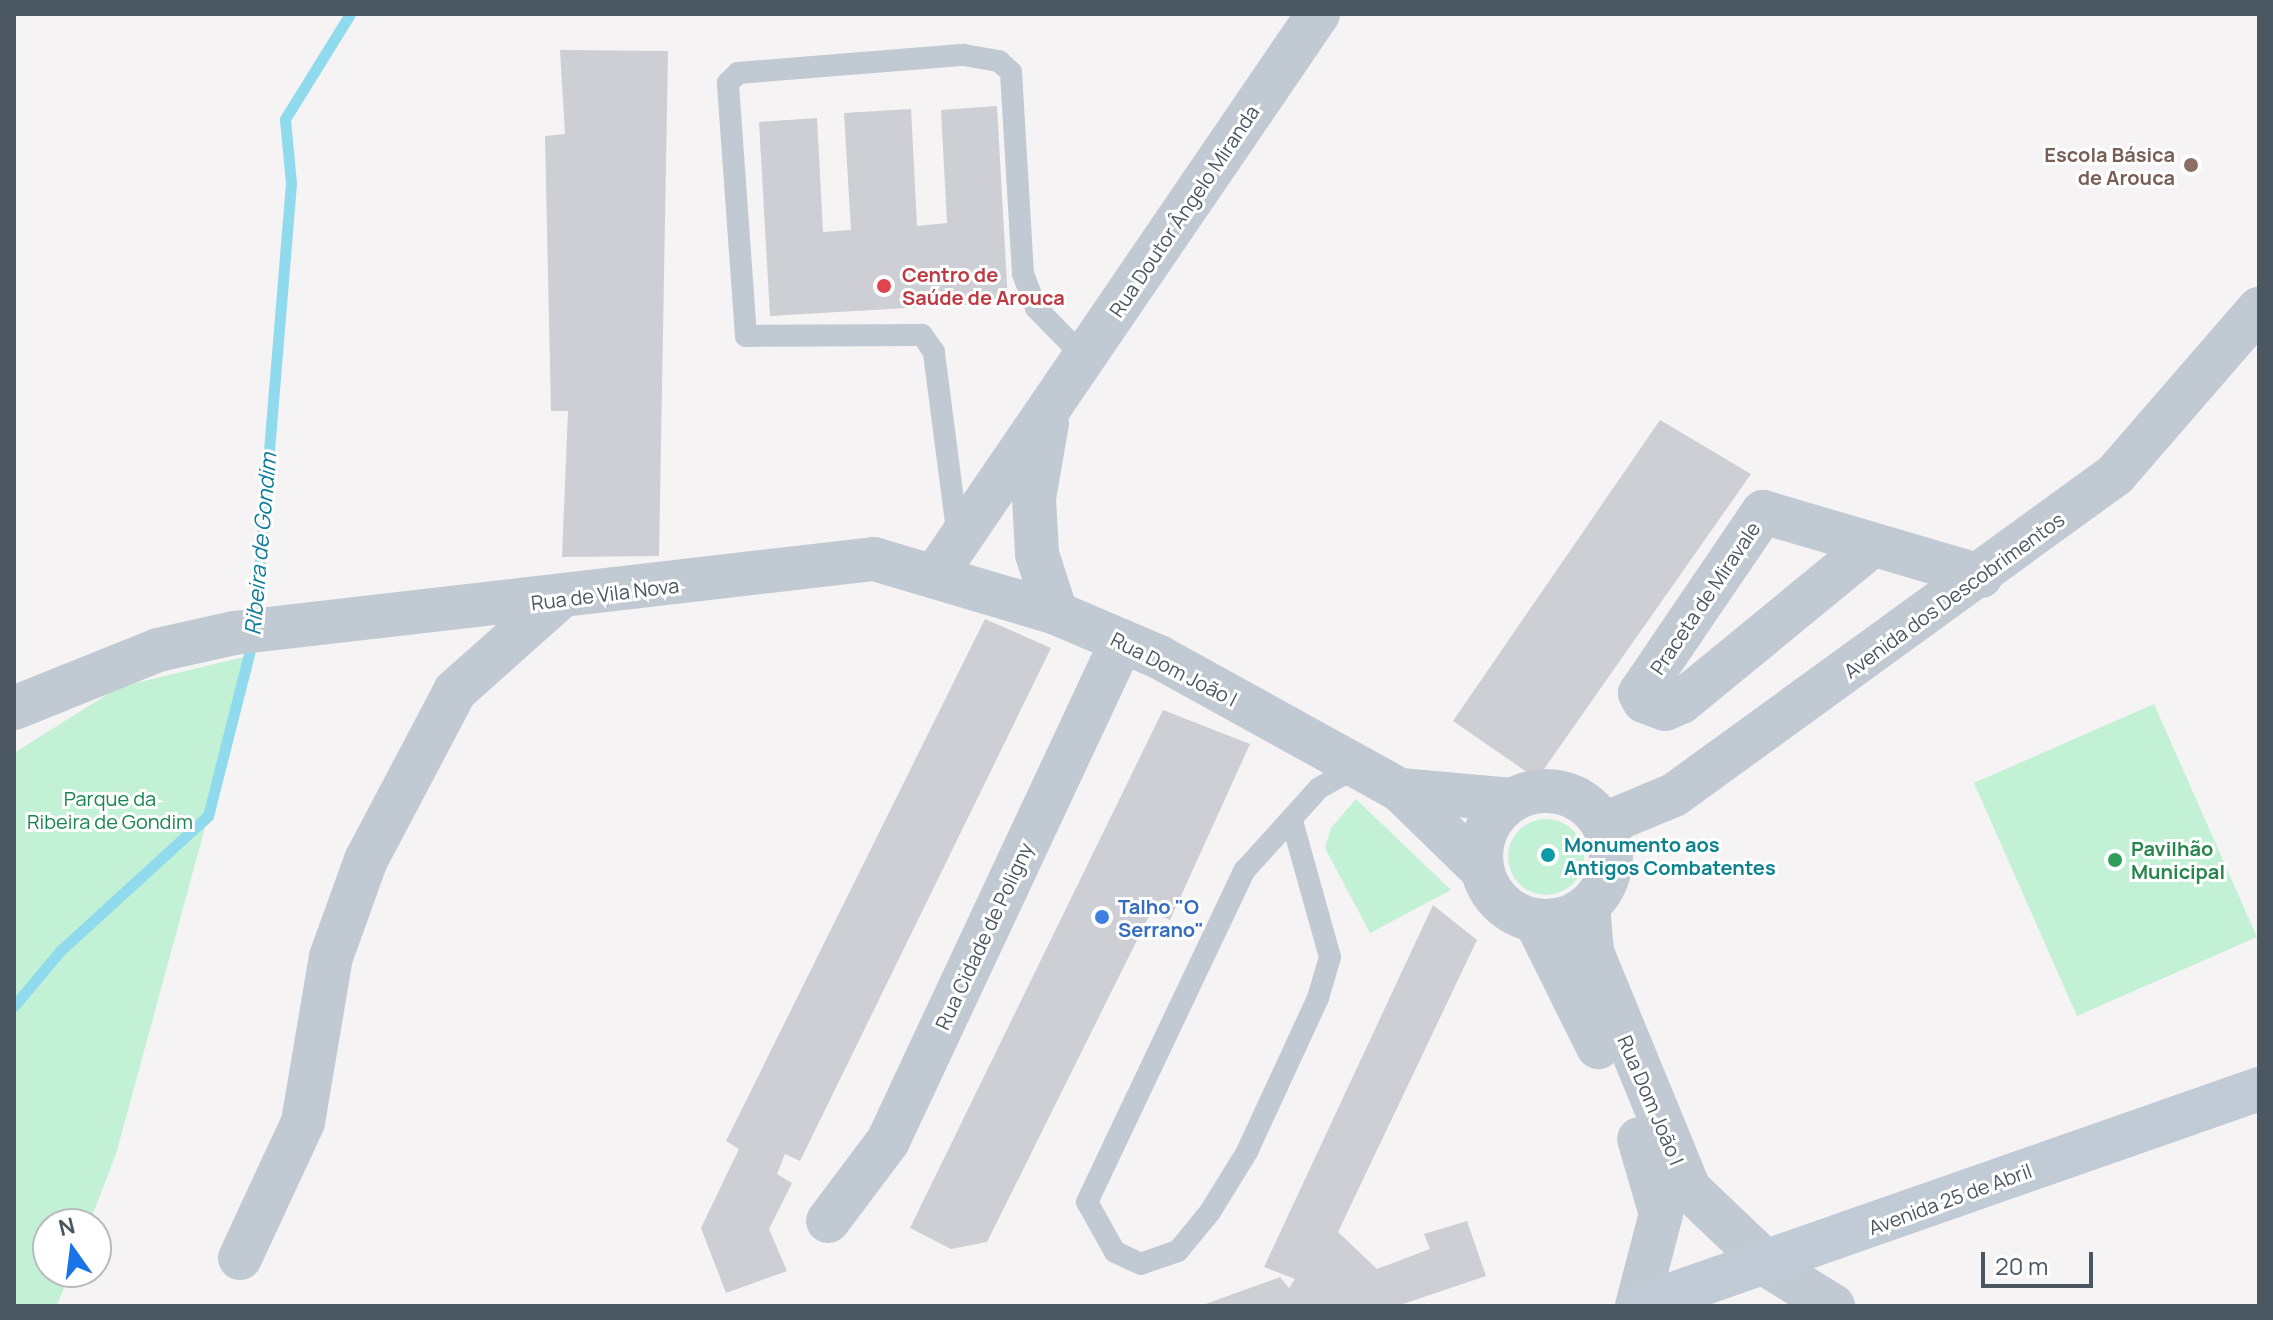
<!DOCTYPE html>
<meta charset="utf-8">
<style>
body{margin:0}
#map{position:relative;width:2273px;height:1320px;overflow:hidden;background:#f5f3f3;font-family:Manrope,sans-serif}
div>[style]{position:absolute}
.green>*{inset:0;background:#c3f1d5}
.round{border-radius:50%}
.stream>*{height:11px;margin:-5.5px;padding:0 5.5px;transform-origin:5.5px;border-radius:5.5px;background:#90daee}
.building>*{inset:0;background:#cdcfd5}
.service>*{height:22px;margin:-11px;padding:0 11px;transform-origin:11px;border-radius:11px;background:#c1cad2}
.minor>*{height:44px;margin:-22px;padding:0 22px;transform-origin:22px;border-radius:22px;background:#c1cad2}
.minor>.ring{margin:-22px;padding:0;box-sizing:content-box;background:none;border:44px solid #c1cad2;border-radius:50%}
.secondary>*{height:44px;margin:-22px;padding:0 22px;transform-origin:22px;border-radius:22px;background:#c1cbd6}
.dots>*{width:22px;height:22px;translate:-50% -50%;box-sizing:border-box;border:4px solid #fff;border-radius:50%}
span{translate:-50% -50%;white-space:nowrap;text-align:center;line-height:1.15;-webkit-text-stroke:6px #fff;paint-order:stroke}
.education-label{font-size:20px;color:#785e54;font-weight:700}
.right{translate:-100% -50%;text-align:right}
.street-label{font-size:20px;color:#4a5661}
.health-label{font-size:20px;color:#be3a42;font-weight:700}
.left{translate:0 -50%;text-align:left}
.park-label{font-size:20px;color:#17864f}
.culture-label{font-size:20px;color:#0d838f;font-weight:700}
.leisure-label{font-size:20px;color:#27864d;font-weight:700}
.shop-label{font-size:20px;color:#366cbe;font-weight:700}
.water-label{font-size:22px;color:#0c7c9b;font-style:italic}
.frame{position:absolute;inset:0;border:16px solid #4a5661;pointer-events:none}
.north{position:absolute;left:32px;top:1208px;width:80px;height:80px;box-sizing:border-box;background:#fff;border:2px solid #b7bbc0;border-radius:50%;rotate:346deg;font-size:22px;font-weight:700;line-height:32px;text-align:center;color:#4a5661}
.north::after{content:'';display:block;margin:auto;width:28px;height:36px;background:#1a73e8;clip-path:polygon(50% 0,100% 100%,50% 72%,0 100%)}
.scale{position:absolute;left:1981px;top:1252px;width:112px;height:36px;box-sizing:border-box;border:4px solid #4a5661;border-top:0;padding-left:10px;font-size:24px;line-height:28px;white-space:nowrap;color:#4a5661;-webkit-text-stroke:6px #fff;paint-order:stroke}
</style>
<div id="map">
<div class="green">
<div style="clip-path:polygon(252px 655px,116px 1154px,89px 1224px,48px 1224px,48px 1272px,70px 1272px,57px 1306px,14px 1306px,14px 753px,119px 687px)"></div>
<div style="clip-path:polygon(2154px 704px,2257px 937px,2077px 1016px,1974px 783px)"></div>
<div style="clip-path:polygon(1356px 799px,1451px 890px,1370px 933px,1325px 848px,1331px 828px)"></div>
<div class="round" style="left:1508px;top:819px;width:76px;height:76px"></div>
</div>
<div class="stream">
<div style="left:255px;top:621px;width:439px;rotate:-85.3deg"></div>
<div style="left:291px;top:183px;width:64px;rotate:-95.4deg"></div>
<div style="left:285px;top:119px;width:123px;rotate:-58.2deg"></div>
<div style="left:14px;top:1006px;width:72px;rotate:-50.1deg"></div>
<div style="left:60px;top:951px;width:200px;rotate:-42.4deg"></div>
<div style="left:208px;top:816px;width:184px;rotate:-75.8deg"></div>
</div>
<div class="building">
<div style="clip-path:polygon(560px 50px,668px 51px,659px 556px,562px 557px,568px 411px,551px 411px,545px 136px,565px 134px)"></div>
<div style="clip-path:polygon(997px 106px,1008px 302px,770px 316px,759px 122px,817px 118px,823px 232px,851px 230px,844px 113px,911px 109px,917px 226px,947px 223px,941px 110px)"></div>
<div style="clip-path:polygon(1660px 420px,1751px 474px,1537px 779px,1453px 721px)"></div>
<div style="clip-path:polygon(985px 619px,1051px 648px,800px 1161px,785px 1154px,777px 1174px,792px 1183px,769px 1229px,787px 1271px,726px 1293px,701px 1228px,739px 1149px,726px 1141px)"></div>
<div style="clip-path:polygon(1163px 710px,1250px 744px,1170px 920px,1151px 912px,987px 1242px,951px 1249px,910px 1228px)"></div>
<div style="clip-path:polygon(1433px 905px,1477px 940px,1338px 1232px,1377px 1269px,1430px 1249px,1424px 1234px,1467px 1221px,1486px 1276px,1397px 1306px,1200px 1306px,1280px 1277px,1289px 1288px,1295px 1279px,1264px 1267px)"></div>
</div>
<div class="service">
<div style="left:958px;top:538px;width:188px;rotate:-97.4deg"></div>
<div style="left:934px;top:352px;width:21px;rotate:-125deg"></div>
<div style="left:922px;top:335px;width:176px;rotate:179.7deg"></div>
<div style="left:746px;top:336px;width:254px;rotate:-94.1deg"></div>
<div style="left:728px;top:83px;width:14px;rotate:-45deg"></div>
<div style="left:738px;top:73px;width:227px;rotate:-4.6deg"></div>
<div style="left:964px;top:55px;width:36px;rotate:10deg"></div>
<div style="left:999px;top:61px;width:16px;rotate:43deg"></div>
<div style="left:1011px;top:72px;width:202px;rotate:86.6deg"></div>
<div style="left:1023px;top:274px;width:36px;rotate:69deg"></div>
<div style="left:1036px;top:308px;width:69px;rotate:45.6deg"></div>
<div style="left:1292px;top:821px;width:141px;rotate:74.4deg"></div>
<div style="left:1330px;top:957px;width:43px;rotate:106.3deg"></div>
<div style="left:1318px;top:998px;width:170px;rotate:114.8deg"></div>
<div style="left:1247px;top:1152px;width:70px;rotate:121.7deg"></div>
<div style="left:1210px;top:1212px;width:50px;rotate:129.4deg"></div>
<div style="left:1178px;top:1251px;width:39px;rotate:161deg"></div>
<div style="left:1141px;top:1264px;width:29px;rotate:-155deg"></div>
<div style="left:1115px;top:1252px;width:57px;rotate:-119.2deg"></div>
<div style="left:1087px;top:1202px;width:368px;rotate:-64.6deg"></div>
<div style="left:1245px;top:870px;width:110px;rotate:-47.9deg"></div>
<div style="left:1319px;top:788px;width:43px;rotate:-28.9deg"></div>
</div>
<div class="minor">
<div style="left:1047px;top:423px;width:76px;rotate:99.8deg"></div>
<div style="left:1034px;top:498px;width:56px;rotate:86.9deg"></div>
<div style="left:1037px;top:554px;width:62px;rotate:72.1deg"></div>
<div style="left:1870px;top:547px;width:244px;rotate:140.6deg"></div>
<div style="left:1681px;top:702px;width:17px;rotate:156deg"></div>
<div style="left:1665px;top:709px;width:22px;rotate:-159deg"></div>
<div style="left:1644px;top:701px;width:9px;rotate:-117deg"></div>
<div style="left:1640px;top:693px;width:219px;rotate:-55.8deg"></div>
<div style="left:1763px;top:512px;width:227px;rotate:16.4deg"></div>
<div style="left:936px;top:574px;width:678px;rotate:-55.7deg"></div>
<div style="left:14px;top:708px;width:155px;rotate:-21.9deg"></div>
<div style="left:158px;top:650px;width:78px;rotate:-12.6deg"></div>
<div style="left:234px;top:633px;width:644px;rotate:-6.6deg"></div>
<div style="left:874px;top:559px;width:190px;rotate:16.5deg"></div>
<div style="left:1056px;top:613px;width:112px;rotate:23.1deg"></div>
<div style="left:1159px;top:657px;width:275px;rotate:28.9deg"></div>
<div style="left:1400px;top:790px;width:115px;rotate:44.3deg"></div>
<div style="left:1400px;top:790px;width:112px;rotate:5.1deg"></div>
<div class="ring" style="left:1481px;top:791px;width:86px;height:86px"></div>
<div style="left:1604px;top:824px;width:76px;rotate:-22.5deg"></div>
<div style="left:1674px;top:795px;width:545px;rotate:-35.97deg"></div>
<div style="left:2115px;top:475px;width:220px;rotate:-49.1deg"></div>
<div style="left:1588px;top:906px;width:46px;rotate:85deg"></div>
<div style="left:1592px;top:952px;width:256px;rotate:67.7deg"></div>
<div style="left:1689px;top:1189px;width:115px;rotate:43.6deg"></div>
<div style="left:1772px;top:1268px;width:72px;rotate:31.9deg"></div>
<div style="left:1535px;top:920px;width:142px;rotate:63.6deg"></div>
<div style="left:828px;top:1221px;width:100px;rotate:-53.1deg"></div>
<div style="left:888px;top:1141px;width:552px;rotate:-64.92deg"></div>
<div style="left:240px;top:1258px;width:150px;rotate:-65.1deg"></div>
<div style="left:303px;top:1122px;width:167px;rotate:-80.4deg"></div>
<div style="left:331px;top:957px;width:103px;rotate:-70.2deg"></div>
<div style="left:366px;top:860px;width:191px;rotate:-62.2deg"></div>
<div style="left:455px;top:691px;width:135px;rotate:-41.7deg"></div>
<div style="left:1637px;top:1306px;width:95px;rotate:-75.4deg"></div>
<div style="left:1661px;top:1214px;width:78px;rotate:-106.3deg"></div>
</div>
<div class="secondary">
<div style="left:1639px;top:1306px;width:657px;rotate:-19.29deg"></div>
</div>
<div class="dots">
<div style="left:2191px;top:165px;background:#8d6e63"></div>
<div style="left:884px;top:286px;background:#e0444e"></div>
<div style="left:1548px;top:855px;background:#0f9aa8"></div>
<div style="left:2115px;top:860px;background:#2e9e5b"></div>
<div style="left:1102px;top:917px;background:#3f7fe0"></div>
</div>
<div class="education-label">
<span class="right" style="left:2175px;top:166px">Escola Básica<br>de Arouca</span>
</div>
<div class="street-label">
<span style="left:1184px;top:211px;rotate:-56deg">Rua Doutor Ângelo Miranda</span>
<span style="left:605px;top:594px;rotate:-7deg">Rua de Vila Nova</span>
<span style="left:1954px;top:595px;rotate:-36deg">Avenida dos Descobrimentos</span>
<span style="left:1705px;top:598px;rotate:-56deg">Praceta de Miravale</span>
<span style="left:1174px;top:669px;rotate:27deg">Rua Dom João I</span>
<span style="left:984px;top:936px;rotate:-65deg">Rua Cidade de Poligny</span>
<span style="left:1651px;top:1100px;rotate:67deg">Rua Dom João I</span>
<span style="left:1950px;top:1199px;rotate:-20deg">Avenida 25 de Abril</span>
</div>
<div class="health-label">
<span class="left" style="left:902px;top:286px">Centro de<br>Saúde de Arouca</span>
</div>
<div class="park-label">
<span style="left:110px;top:810px">Parque da<br>Ribeira de Gondim</span>
</div>
<div class="culture-label">
<span class="left" style="left:1564px;top:856px">Monumento aos<br>Antigos Combatentes</span>
</div>
<div class="leisure-label">
<span class="left" style="left:2131px;top:860px">Pavilhão<br>Municipal</span>
</div>
<div class="shop-label">
<span class="left" style="left:1118px;top:918px">Talho "O<br>Serrano"</span>
</div>
<div class="water-label">
<span style="left:261px;top:544px;rotate:-85deg">Ribeira de Gondim</span>
</div>
<div class="frame"></div>
<div class="north">N</div>
<div class="scale">20 m</div>
</div>
